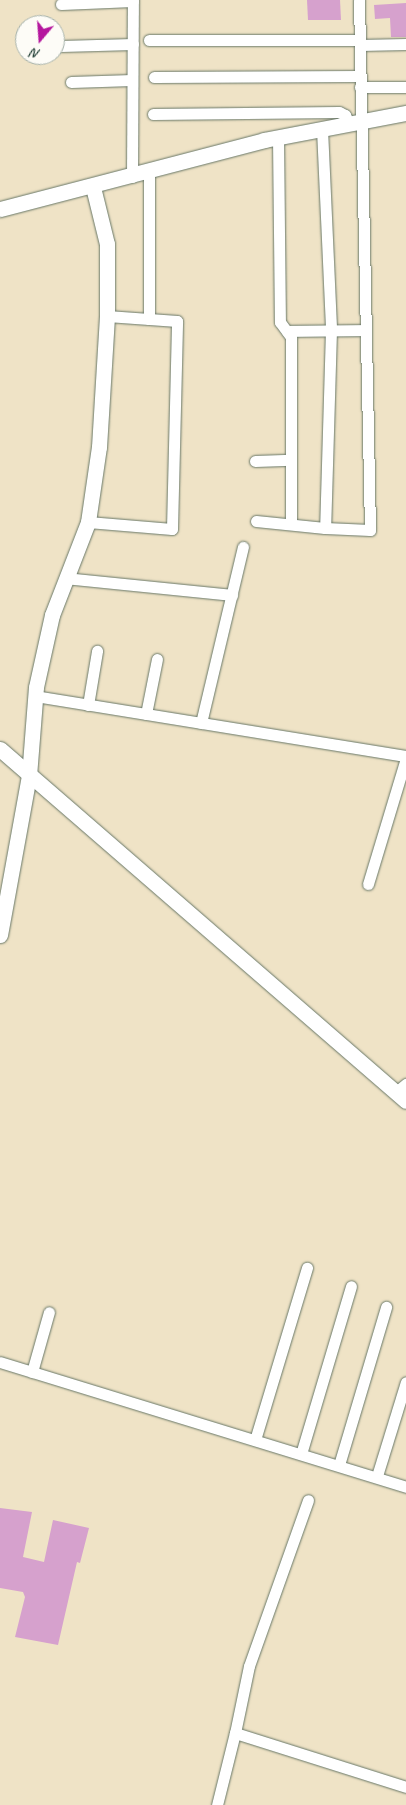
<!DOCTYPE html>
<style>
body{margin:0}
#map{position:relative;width:406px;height:1805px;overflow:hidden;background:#efe3c6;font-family:Caveat,sans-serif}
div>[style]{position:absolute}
.building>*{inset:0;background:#d6a1cd}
.roads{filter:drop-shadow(0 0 1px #687767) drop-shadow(0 0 1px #687767)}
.minor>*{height:11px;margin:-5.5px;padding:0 5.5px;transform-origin:5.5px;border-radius:5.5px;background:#fff}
.tertiary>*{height:15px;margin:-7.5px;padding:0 7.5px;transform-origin:7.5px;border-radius:7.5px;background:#fff}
span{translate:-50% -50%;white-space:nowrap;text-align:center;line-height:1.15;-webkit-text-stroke:5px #fdfcf7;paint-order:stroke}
.north{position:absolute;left:15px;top:15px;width:50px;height:50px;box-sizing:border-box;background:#fdfcf7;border:1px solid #a4b0a9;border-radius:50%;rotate:198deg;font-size:14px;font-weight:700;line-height:20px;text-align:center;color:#1f3d34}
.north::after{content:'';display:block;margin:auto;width:18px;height:22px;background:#b5179e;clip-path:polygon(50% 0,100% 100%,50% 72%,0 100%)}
</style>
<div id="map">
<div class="building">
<div style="clip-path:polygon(307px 0,340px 0,341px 20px,308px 20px)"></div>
<div style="clip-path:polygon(406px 3px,406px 37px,391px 37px,390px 18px,375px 19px,374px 5px)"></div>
<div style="clip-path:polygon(0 1508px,32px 1512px,23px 1557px,44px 1562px,53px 1520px,89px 1528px,80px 1563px,77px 1562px,58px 1645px,15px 1637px,25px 1597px,23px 1592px,0 1588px)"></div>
</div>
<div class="roads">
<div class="minor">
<div style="left:61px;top:4px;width:72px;rotate:-2.4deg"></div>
<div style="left:149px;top:40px;width:211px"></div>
<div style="left:360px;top:45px;width:46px;rotate:-1.2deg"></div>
<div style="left:61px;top:46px;width:72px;rotate:-1.6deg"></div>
<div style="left:154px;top:77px;width:206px;rotate:-0.3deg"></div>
<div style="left:71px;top:82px;width:61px;rotate:-1.9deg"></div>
<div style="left:360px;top:87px;width:46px"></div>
<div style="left:153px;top:114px;width:186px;rotate:-0.6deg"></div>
<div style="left:339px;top:112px;width:7px;rotate:27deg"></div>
<div style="left:345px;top:115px;width:10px;rotate:66deg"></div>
<div style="left:322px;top:129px;width:201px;rotate:87.4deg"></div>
<div style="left:331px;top:330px;width:198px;rotate:91.7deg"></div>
<div style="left:325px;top:528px;width:45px;rotate:2.5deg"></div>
<div style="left:370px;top:530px;width:530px;rotate:-91.19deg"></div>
<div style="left:278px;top:137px;width:185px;rotate:89.4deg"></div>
<div style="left:280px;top:322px;width:19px;rotate:54deg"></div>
<div style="left:291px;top:337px;width:187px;rotate:90deg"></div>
<div style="left:132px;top:177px;width:177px;rotate:-89.7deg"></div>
<div style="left:107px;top:316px;width:42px;rotate:4.1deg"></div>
<div style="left:149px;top:319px;width:147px;rotate:-90deg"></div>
<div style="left:287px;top:331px;width:78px;rotate:-0.7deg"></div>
<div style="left:255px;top:461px;width:36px;rotate:-2deg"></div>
<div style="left:256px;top:521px;width:69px;rotate:5.8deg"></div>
<div style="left:88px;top:522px;width:84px;rotate:4.8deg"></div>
<div style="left:172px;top:529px;width:208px;rotate:-88.6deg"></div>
<div style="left:177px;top:321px;width:28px;rotate:-176deg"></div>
<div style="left:65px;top:578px;width:168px;rotate:5.8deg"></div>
<div style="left:35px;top:696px;width:376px;rotate:9.2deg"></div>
<div style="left:88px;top:705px;width:55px;rotate:-80.5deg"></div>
<div style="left:146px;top:714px;width:56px;rotate:-78.7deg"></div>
<div style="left:201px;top:723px;width:181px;rotate:-76.6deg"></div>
<div style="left:368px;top:884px;width:132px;rotate:-73.2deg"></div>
<div style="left:396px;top:1092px;width:13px;rotate:-39deg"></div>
<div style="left:0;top:1362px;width:425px;rotate:17.1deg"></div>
<div style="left:32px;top:1372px;width:62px;rotate:-74.2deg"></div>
<div style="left:255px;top:1440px;width:180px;rotate:-73.2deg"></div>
<div style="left:301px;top:1454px;width:175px;rotate:-73.4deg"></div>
<div style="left:339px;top:1465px;width:165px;rotate:-73.4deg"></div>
<div style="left:377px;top:1476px;width:98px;rotate:-72.9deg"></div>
<div style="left:235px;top:1733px;width:68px;rotate:-78.2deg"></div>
<div style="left:249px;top:1666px;width:176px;rotate:-70.4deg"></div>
<div style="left:217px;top:1805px;width:74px;rotate:-76deg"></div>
<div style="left:235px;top:1733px;width:179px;rotate:17.5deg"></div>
</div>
<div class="tertiary">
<div style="left:0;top:209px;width:273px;rotate:-14.6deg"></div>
<div style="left:264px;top:140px;width:145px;rotate:-10.8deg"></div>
<div style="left:0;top:749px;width:537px;rotate:40.93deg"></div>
<div style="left:0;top:935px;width:162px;rotate:-79.7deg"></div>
<div style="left:29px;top:776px;width:89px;rotate:-85.5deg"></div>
<div style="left:36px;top:687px;width:74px;rotate:-77.5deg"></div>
<div style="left:52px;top:615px;width:100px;rotate:-68.8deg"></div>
<div style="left:88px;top:522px;width:76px;rotate:-81.7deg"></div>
<div style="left:99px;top:447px;width:131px;rotate:-86.5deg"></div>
<div style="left:107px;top:316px;width:72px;rotate:-90deg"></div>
<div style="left:107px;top:244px;width:59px;rotate:-103.8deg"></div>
</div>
</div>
<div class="north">N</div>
</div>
